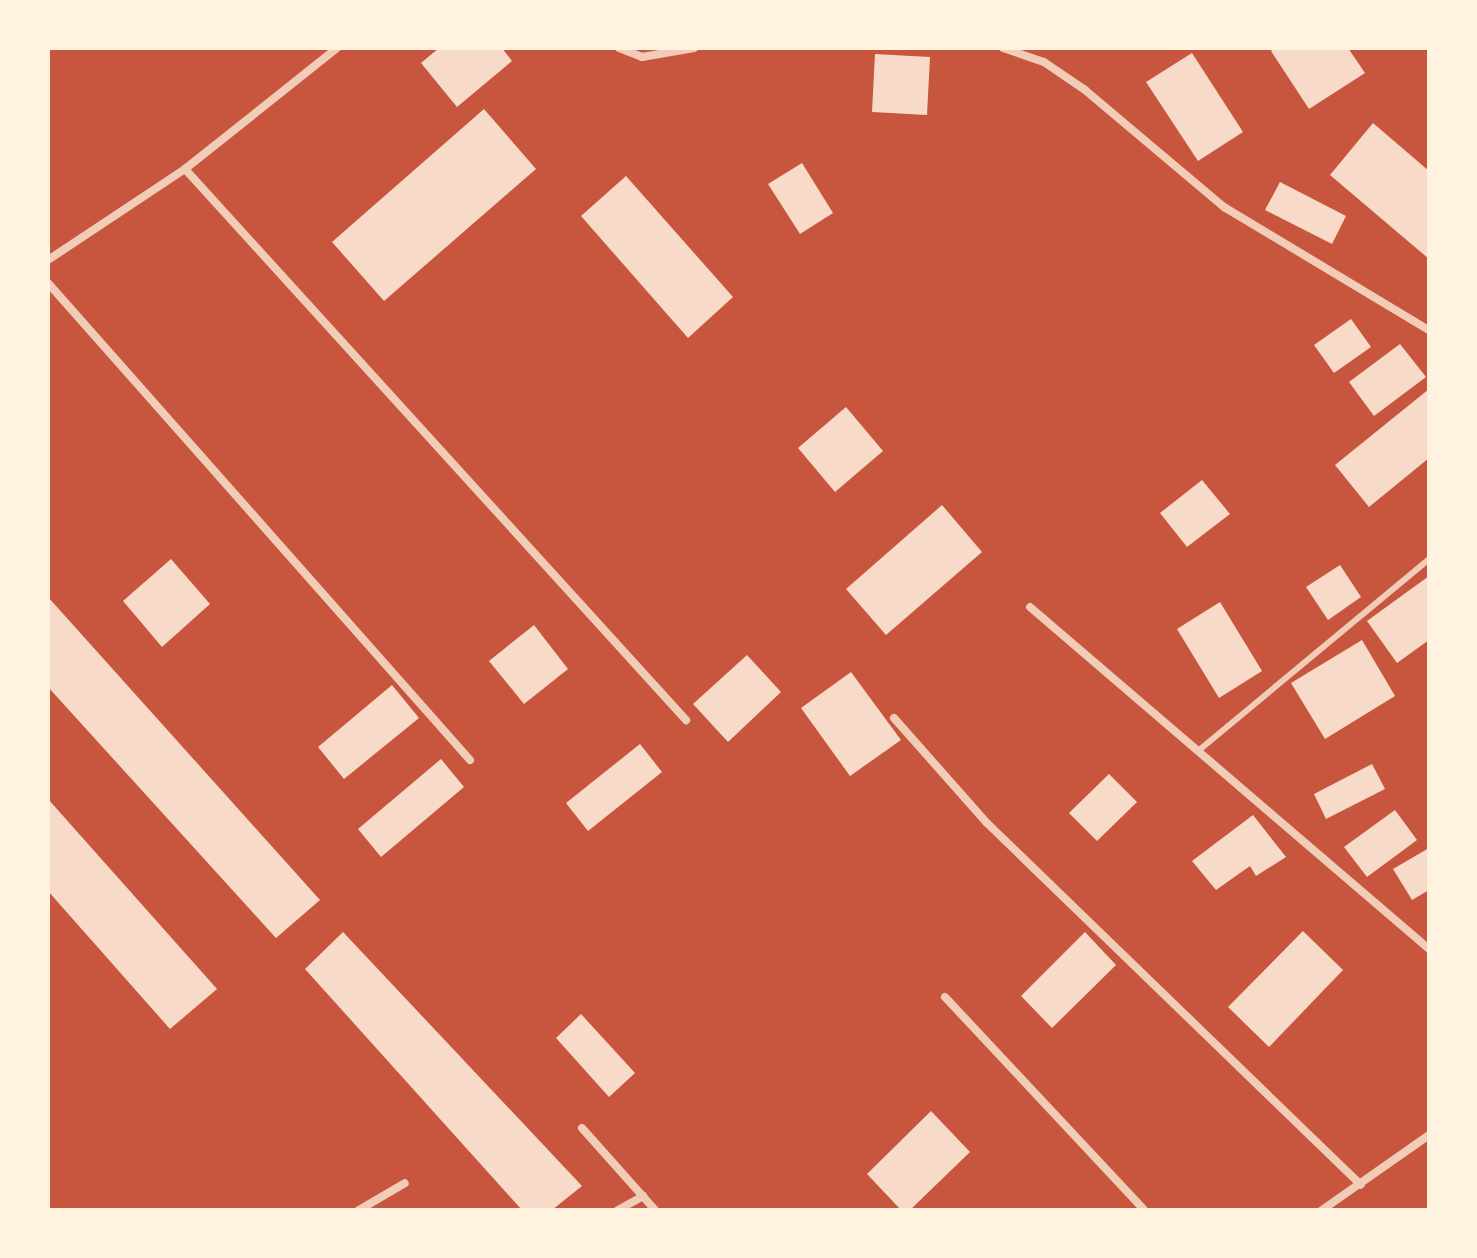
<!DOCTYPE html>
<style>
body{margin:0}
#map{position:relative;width:1477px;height:1258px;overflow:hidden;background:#c8553d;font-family:"DejaVu Sans",sans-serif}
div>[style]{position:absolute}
.building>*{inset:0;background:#f7dbc8}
.service>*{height:6px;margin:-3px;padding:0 3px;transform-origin:3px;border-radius:3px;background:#f1ccb7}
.minor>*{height:8px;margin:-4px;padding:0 4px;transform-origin:4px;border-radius:4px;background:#f1ccb7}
span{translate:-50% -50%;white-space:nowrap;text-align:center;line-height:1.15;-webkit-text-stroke:6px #fff3e0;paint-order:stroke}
.frame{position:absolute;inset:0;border:50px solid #fff3e0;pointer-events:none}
</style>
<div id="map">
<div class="building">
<div style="clip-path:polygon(439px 48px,502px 48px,512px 61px,457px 107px,421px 63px)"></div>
<div style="clip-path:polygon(1276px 48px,1348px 48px,1365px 73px,1309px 109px,1271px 51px)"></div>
<div style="clip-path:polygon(1192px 53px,1243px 132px,1198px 161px,1146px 82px)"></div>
<div style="clip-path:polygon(875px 54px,930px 57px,927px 115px,872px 112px)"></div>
<div style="clip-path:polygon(484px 109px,536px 169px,384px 301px,332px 242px)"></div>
<div style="clip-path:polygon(1373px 123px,1429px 171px,1429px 259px,1330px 175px)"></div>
<div style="clip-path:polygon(802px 163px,833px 213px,800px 234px,768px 184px)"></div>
<div style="clip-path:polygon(626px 176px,733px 297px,688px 338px,581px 216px)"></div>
<div style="clip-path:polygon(1280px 182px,1346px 216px,1332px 244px,1265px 210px)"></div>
<div style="clip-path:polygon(1351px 319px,1371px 347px,1334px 373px,1314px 345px)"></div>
<div style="clip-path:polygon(1400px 344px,1426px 377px,1374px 416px,1349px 382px)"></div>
<div style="clip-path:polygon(1429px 389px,1429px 458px,1369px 507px,1335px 465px)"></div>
<div style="clip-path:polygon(846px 407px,883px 451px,835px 492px,798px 448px)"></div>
<div style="clip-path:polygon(1202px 480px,1230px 514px,1187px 547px,1160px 513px)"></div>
<div style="clip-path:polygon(942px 505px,982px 552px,886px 635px,846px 589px)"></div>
<div style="clip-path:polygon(171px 559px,210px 604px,162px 647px,123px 601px)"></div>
<div style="clip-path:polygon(1340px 565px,1361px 597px,1328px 620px,1306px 587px)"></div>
<div style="clip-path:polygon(1429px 576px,1429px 640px,1397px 663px,1367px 621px)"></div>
<div style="clip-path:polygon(48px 597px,320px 900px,276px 938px,48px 687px)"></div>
<div style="clip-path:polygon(1220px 602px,1262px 671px,1219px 698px,1177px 629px)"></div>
<div style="clip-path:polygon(534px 625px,568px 669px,524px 704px,489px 661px)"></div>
<div style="clip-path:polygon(1362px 640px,1395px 696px,1325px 739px,1291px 683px)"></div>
<div style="clip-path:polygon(747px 655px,781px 692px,728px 742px,693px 704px)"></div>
<div style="clip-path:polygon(851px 672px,901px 740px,850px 776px,801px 708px)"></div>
<div style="clip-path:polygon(392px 685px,419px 718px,344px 779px,318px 747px)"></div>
<div style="clip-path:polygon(640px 744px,662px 772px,588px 831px,566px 803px)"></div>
<div style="clip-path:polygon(441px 759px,464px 787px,381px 857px,358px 829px)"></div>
<div style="clip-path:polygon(1372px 764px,1385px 789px,1326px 819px,1314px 794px)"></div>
<div style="clip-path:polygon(1109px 774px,1137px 802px,1097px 841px,1069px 813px)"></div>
<div style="clip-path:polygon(48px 799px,217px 989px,170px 1029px,48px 891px)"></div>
<div style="clip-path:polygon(1395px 810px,1417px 840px,1367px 877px,1344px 847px)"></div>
<div style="clip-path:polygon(1253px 815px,1286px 857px,1256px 876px,1250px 866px,1216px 890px,1192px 861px)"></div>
<div style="clip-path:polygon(1429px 848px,1429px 890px,1412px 900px,1393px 869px)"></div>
<div style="clip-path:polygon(1303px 931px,1343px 970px,1269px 1047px,1228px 1007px)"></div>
<div style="clip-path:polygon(343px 932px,582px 1186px,552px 1210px,522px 1210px,305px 969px)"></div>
<div style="clip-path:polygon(1085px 932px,1116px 965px,1052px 1028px,1021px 996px)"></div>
<div style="clip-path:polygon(581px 1014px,635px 1073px,609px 1097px,556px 1038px)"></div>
<div style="clip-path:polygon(931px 1111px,970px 1152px,910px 1210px,901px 1210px,867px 1174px)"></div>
</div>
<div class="service">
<div style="left:1198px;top:751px;width:300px;rotate:-39.7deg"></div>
</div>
<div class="minor">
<div style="left:619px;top:48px;width:25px;rotate:21deg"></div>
<div style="left:642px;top:57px;width:53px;rotate:-9.8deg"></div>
<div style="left:1003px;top:48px;width:43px;rotate:18.9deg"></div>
<div style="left:1044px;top:62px;width:50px;rotate:34.3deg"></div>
<div style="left:1085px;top:90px;width:182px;rotate:40.1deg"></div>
<div style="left:1224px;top:207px;width:239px;rotate:31deg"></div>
<div style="left:185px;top:169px;width:745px;rotate:47.72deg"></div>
<div style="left:48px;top:260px;width:164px;rotate:-33.6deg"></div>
<div style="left:185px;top:169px;width:194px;rotate:-38.5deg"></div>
<div style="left:48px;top:283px;width:637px;rotate:48.5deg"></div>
<div style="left:1030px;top:607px;width:526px;rotate:40.6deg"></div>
<div style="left:894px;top:718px;width:140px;rotate:48.5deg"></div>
<div style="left:987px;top:823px;width:520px;rotate:44.07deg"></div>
<div style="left:945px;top:997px;width:291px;rotate:46.9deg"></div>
<div style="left:582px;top:1128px;width:110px;rotate:48.3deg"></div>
<div style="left:359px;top:1210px;width:53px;rotate:-30.4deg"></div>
<div style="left:618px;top:1210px;width:29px;rotate:-29deg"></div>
<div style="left:1322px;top:1210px;width:131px;rotate:-35deg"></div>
</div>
<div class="frame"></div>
</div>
